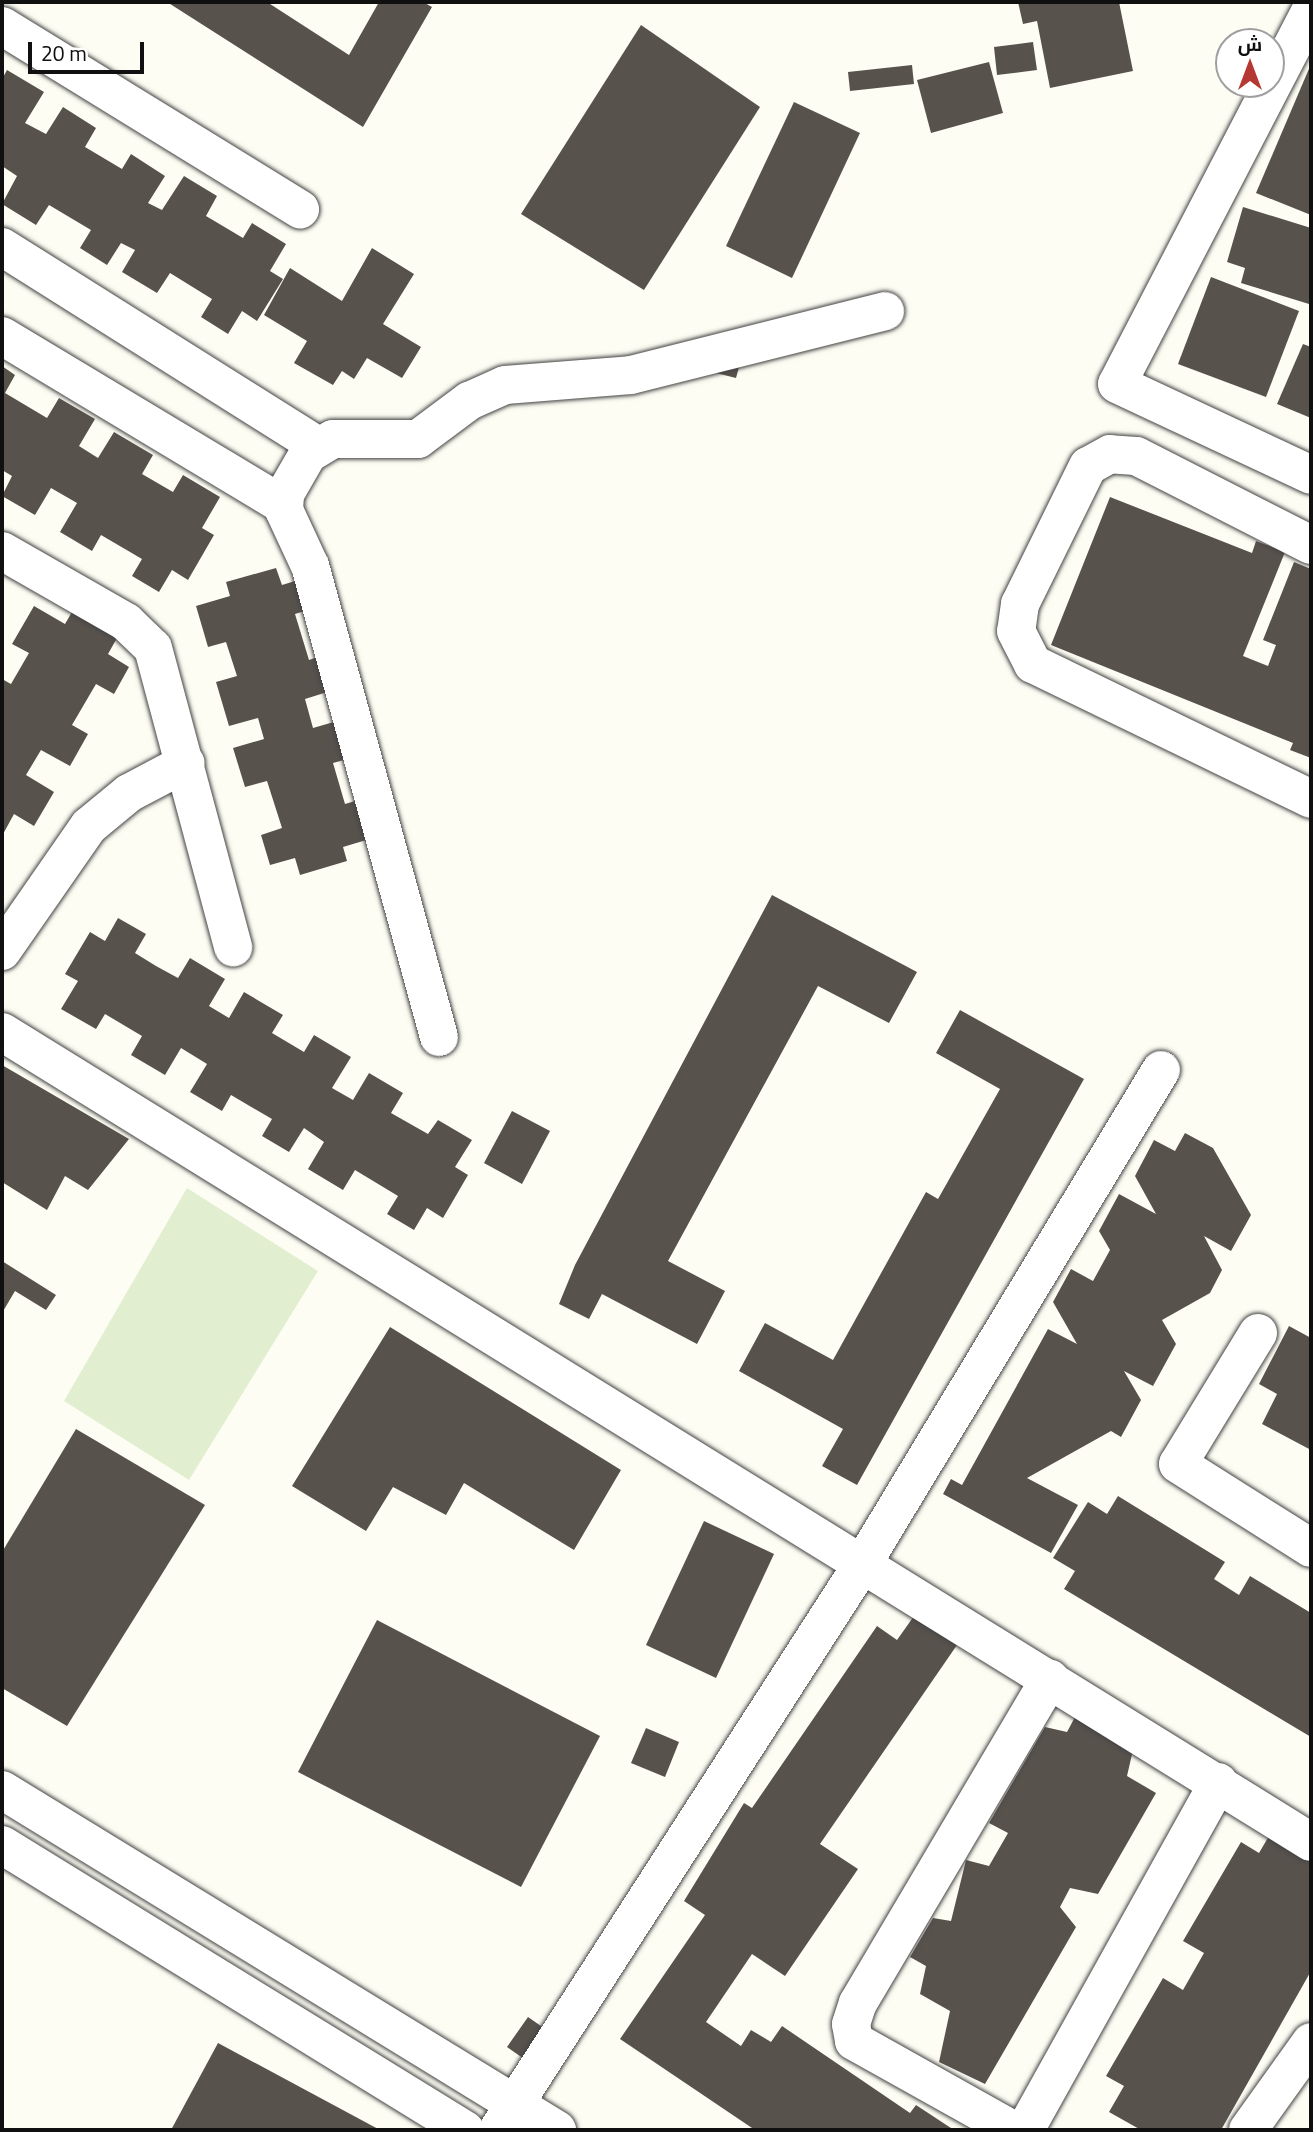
<!DOCTYPE html>
<meta charset="utf-8">
<style>
body{margin:0}
#map{position:relative;width:1313px;height:2132px;overflow:hidden;background:#fefdf4;font-family:Georgia,Cairo,serif}
div>[style]{position:absolute}
.pitch>*{inset:0;background:#e1efd0}
.building>*{inset:0;background:#58524d}
.roads{filter:drop-shadow(0 0 2px #434343) drop-shadow(0 0 2px #434343)}
.minor>*{height:38px;margin:-19px;padding:0 19px;transform-origin:19px;border-radius:19px;background:#fff}
span{translate:-50% -50%;white-space:nowrap;text-align:center;line-height:1.15;-webkit-text-stroke:7px #fff;paint-order:stroke}
.frame{position:absolute;inset:0;border:4px solid #101010;pointer-events:none}
.north{position:absolute;left:1215px;top:28px;width:70px;height:70px;box-sizing:border-box;background:#fff;border:2px solid #9f9f9f;border-radius:50%;rotate:0deg;font-size:19px;font-weight:700;line-height:28px;text-align:center;color:#101010}
.north::after{content:'';display:block;margin:auto;width:24px;height:32px;background:#b63832;clip-path:polygon(50% 0,100% 100%,50% 72%,0 100%)}
.scale{position:absolute;left:28px;top:42px;width:116px;height:32px;box-sizing:border-box;border:4px solid #101010;border-top:0;padding-left:9px;font-size:21px;line-height:24px;white-space:nowrap;color:#101010;-webkit-text-stroke:5px #fff;paint-order:stroke}
</style>
<div id="map">
<div class="pitch">
<div style="clip-path:polygon(187px 1188px,318px 1271px,189px 1480px,64px 1401px)"></div>
</div>
<div class="building">
<div style="clip-path:polygon(167px 2px,267px 2px,349px 55px,379px 2px,423px 2px,432px 7px,363px 127px)"></div>
<div style="clip-path:polygon(1018px 2px,1119px 2px,1133px 71px,1050px 88px,1037px 21px,1023px 24px)"></div>
<div style="clip-path:polygon(641px 25px,760px 107px,644px 290px,521px 214px)"></div>
<div style="clip-path:polygon(1033px 42px,1037px 70px,997px 75px,994px 47px)"></div>
<div style="clip-path:polygon(989px 62px,1003px 113px,931px 133px,917px 80px)"></div>
<div style="clip-path:polygon(1311px 64px,1311px 215px,1256px 193px)"></div>
<div style="clip-path:polygon(912px 65px,914px 84px,850px 91px,848px 72px)"></div>
<div style="clip-path:polygon(7px 70px,44px 92px,25px 123px,46px 134px,63px 107px,96px 128px,85px 147px,122px 169px,131px 154px,165px 176px,148px 203px,162px 210px,184px 176px,217px 196px,206px 216px,243px 238px,252px 223px,286px 244px,270px 271px,283px 279px,257px 321px,242px 311px,228px 334px,201px 317px,212px 299px,170px 273px,157px 293px,122px 272px,135px 250px,121px 243px,107px 265px,80px 248px,91px 230px,49px 205px,36px 225px,2px 204px,17px 176px,2px 166px,2px 79px)"></div>
<div style="clip-path:polygon(794px 102px,860px 133px,792px 278px,726px 246px)"></div>
<div style="clip-path:polygon(1243px 207px,1311px 228px,1309px 304px,1241px 283px,1245px 268px,1227px 262px)"></div>
<div style="clip-path:polygon(372px 248px,414px 274px,383px 324px,421px 347px,402px 378px,367px 358px,354px 379px,342px 371px,333px 385px,294px 363px,307px 341px,264px 315px,290px 268px,342px 301px)"></div>
<div style="clip-path:polygon(1211px 277px,1299px 311px,1266px 397px,1178px 364px)"></div>
<div style="clip-path:polygon(1303px 344px,1311px 347px,1311px 418px,1277px 404px)"></div>
<div style="clip-path:polygon(741px 360px,736px 378px,700px 369px)"></div>
<div style="clip-path:polygon(2px 366px,15px 375px,5px 393px,47px 418px,59px 398px,95px 419px,79px 446px,98px 458px,114px 432px,153px 455px,142px 474px,173px 492px,183px 475px,220px 497px,202px 528px,214px 535px,188px 580px,172px 570px,159px 592px,132px 576px,142px 559px,101px 535px,92px 551px,60px 532px,77px 503px,51px 488px,35px 515px,2px 496px,12px 476px,2px 470px)"></div>
<div style="clip-path:polygon(1110px 497px,1252px 553px,1256px 541px,1285px 552px,1243px 656px,1268px 666px,1276px 645px,1263px 640px,1294px 562px,1311px 569px,1311px 758px,1290px 750px,1293px 743px,1051px 645px)"></div>
<div style="clip-path:polygon(276px 568px,282px 585px,305px 578px,314px 608px,295px 614px,309px 660px,326px 654px,337px 689px,305px 699px,313px 728px,344px 719px,355px 757px,333px 763px,345px 804px,362px 799px,373px 838px,343px 847px,347px 861px,300px 875px,295px 858px,270px 865px,261px 835px,282px 828px,267px 781px,245px 787px,233px 748px,264px 739px,258px 718px,229px 726px,216px 682px,237px 676px,226px 642px,208px 647px,196px 606px,230px 596px,226px 582px)"></div>
<div style="clip-path:polygon(34px 606px,65px 624px,72px 612px,117px 638px,108px 654px,129px 667px,114px 694px,96px 684px,72px 725px,88px 734px,70px 766px,41px 750px,26px 775px,54px 792px,34px 826px,14px 814px,2px 836px,2px 679px,11px 684px,29px 653px,12px 644px)"></div>
<div style="clip-path:polygon(772px 895px,917px 972px,889px 1023px,818px 986px,668px 1261px,725px 1291px,697px 1344px,602px 1294px,589px 1319px,559px 1304px,575px 1265px)"></div>
<div style="clip-path:polygon(118px 918px,146px 934px,135px 953px,156px 966px,178px 978px,190px 958px,225px 979px,209px 1006px,229px 1018px,244px 992px,283px 1015px,272px 1033px,304px 1052px,314px 1035px,351px 1057px,332px 1088px,353px 1100px,369px 1073px,403px 1093px,391px 1113px,428px 1134px,438px 1120px,472px 1140px,455px 1167px,468px 1175px,443px 1218px,427px 1208px,414px 1230px,387px 1214px,398px 1196px,355px 1170px,343px 1190px,308px 1169px,324px 1142px,304px 1128px,289px 1152px,262px 1136px,272px 1119px,231px 1095px,222px 1111px,190px 1092px,207px 1064px,181px 1048px,165px 1075px,131px 1055px,142px 1036px,105px 1014px,96px 1029px,61px 1009px,78px 981px,65px 974px,90px 932px,105px 941px)"></div>
<div style="clip-path:polygon(960px 1010px,1084px 1079px,857px 1485px,822px 1466px,843px 1429px,739px 1371px,765px 1323px,833px 1360px,926px 1192px,938px 1199px,1000px 1089px,936px 1053px)"></div>
<div style="clip-path:polygon(2px 1065px,129px 1139px,88px 1190px,65px 1176px,47px 1210px,2px 1182px)"></div>
<div style="clip-path:polygon(512px 1111px,550px 1131px,522px 1184px,484px 1163px)"></div>
<div style="clip-path:polygon(1185px 1133px,1213px 1148px,1251px 1215px,1231px 1251px,1204px 1236px,1222px 1270px,1210px 1293px,1162px 1320px,1176px 1344px,1153px 1386px,1124px 1371px,1141px 1400px,1121px 1437px,1111px 1431px,1027px 1478px,1078px 1505px,1051px 1553px,943px 1494px,951px 1479px,962px 1485px,1048px 1329px,1077px 1344px,1053px 1302px,1071px 1269px,1093px 1281px,1110px 1250px,1099px 1231px,1119px 1194px,1156px 1214px,1135px 1176px,1154px 1140px,1175px 1151px)"></div>
<div style="clip-path:polygon(2px 1261px,56px 1295px,46px 1310px,15px 1291px,2px 1313px)"></div>
<div style="clip-path:polygon(1289px 1326px,1311px 1338px,1311px 1450px,1262px 1424px,1277px 1394px,1259px 1384px)"></div>
<div style="clip-path:polygon(390px 1327px,621px 1470px,574px 1550px,464px 1483px,446px 1515px,393px 1487px,366px 1531px,292px 1486px)"></div>
<div style="clip-path:polygon(76px 1429px,205px 1505px,67px 1726px,2px 1688px,2px 1552px)"></div>
<div style="clip-path:polygon(1118px 1496px,1225px 1562px,1214px 1579px,1239px 1595px,1250px 1576px,1311px 1613px,1311px 1737px,1064px 1589px,1075px 1571px,1053px 1558px,1088px 1502px,1107px 1514px)"></div>
<div style="clip-path:polygon(704px 1521px,774px 1554px,716px 1678px,646px 1645px)"></div>
<div style="clip-path:polygon(914px 1616px,957px 1645px,820px 1844px,858px 1869px,785px 1976px,752px 1954px,706px 2022px,741px 2046px,751px 2030px,771px 2042px,782px 2026px,910px 2113px,916px 2105px,954px 2130px,755px 2130px,620px 2039px,705px 1915px,684px 1901px,744px 1803px,752px 1808px,877px 1626px,897px 1640px)"></div>
<div style="clip-path:polygon(377px 1620px,600px 1736px,521px 1887px,298px 1772px)"></div>
<div style="clip-path:polygon(1075px 1717px,1133px 1750px,1127px 1776px,1156px 1793px,1098px 1894px,1070px 1888px,1060px 1907px,1076px 1927px,985px 2084px,939px 2062px,950px 2011px,920px 1994px,926px 1966px,910px 1957px,933px 1918px,951px 1921px,966px 1860px,989px 1866px,1008px 1833px,989px 1823px,1045px 1727px,1067px 1732px)"></div>
<div style="clip-path:polygon(646px 1728px,679px 1742px,665px 1777px,631px 1763px)"></div>
<div style="clip-path:polygon(1269px 1836px,1311px 1860px,1311px 1971px,1221px 2130px,1141px 2130px,1109px 2112px,1124px 2086px,1106px 2076px,1163px 1978px,1183px 1990px,1204px 1953px,1183px 1941px,1241px 1842px,1259px 1853px)"></div>
<div style="clip-path:polygon(528px 2017px,551px 2033px,530px 2063px,507px 2047px)"></div>
<div style="clip-path:polygon(218px 2043px,380px 2130px,171px 2130px)"></div>
</div>
<div class="roads">
<div class="minor">
<div style="left:1311px;top:10px;width:421px;rotate:117.4deg"></div>
<div style="left:1117px;top:384px;width:214px;rotate:25.1deg"></div>
<div style="left:2px;top:26px;width:350px;rotate:31.6deg"></div>
<div style="left:2px;top:247px;width:371px;rotate:32.2deg"></div>
<div style="left:2px;top:336px;width:328px;rotate:31deg"></div>
<div style="left:1311px;top:545px;width:196px;rotate:-153deg"></div>
<div style="left:1136px;top:456px;width:26px;rotate:-176deg"></div>
<div style="left:1110px;top:454px;width:25px;rotate:151deg"></div>
<div style="left:1088px;top:466px;width:154px;rotate:116.2deg"></div>
<div style="left:1020px;top:604px;width:27px;rotate:98deg"></div>
<div style="left:1016px;top:631px;width:37px;rotate:63deg"></div>
<div style="left:1033px;top:664px;width:309px;rotate:25.9deg"></div>
<div style="left:2px;top:551px;width:143px;rotate:29.8deg"></div>
<div style="left:126px;top:622px;width:37px;rotate:44deg"></div>
<div style="left:153px;top:648px;width:310px;rotate:75deg"></div>
<div style="left:2px;top:951px;width:152px;rotate:-55.2deg"></div>
<div style="left:89px;top:826px;width:52px;rotate:-39.5deg"></div>
<div style="left:129px;top:793px;width:64px;rotate:-27.8deg"></div>
<div style="left:2px;top:1032px;width:1539px;rotate:31.75deg"></div>
<div style="left:439px;top:1037px;width:488px;rotate:-105.3deg"></div>
<div style="left:310px;top:566px;width:62px;rotate:-114.9deg"></div>
<div style="left:284px;top:510px;width:16px;rotate:-86deg"></div>
<div style="left:285px;top:494px;width:46px;rotate:-60.1deg"></div>
<div style="left:308px;top:454px;width:29px;rotate:-31deg"></div>
<div style="left:333px;top:439px;width:85px"></div>
<div style="left:418px;top:439px;width:64px;rotate:-36.7deg"></div>
<div style="left:469px;top:401px;width:39px;rotate:-24deg"></div>
<div style="left:505px;top:385px;width:126px;rotate:-4.5deg"></div>
<div style="left:631px;top:375px;width:262px;rotate:-14.1deg"></div>
<div style="left:1258px;top:1333px;width:153px;rotate:121.4deg"></div>
<div style="left:1178px;top:1464px;width:157px;rotate:32.3deg"></div>
<div style="left:2px;top:1790px;width:651px;rotate:31.49deg"></div>
<div style="left:2px;top:1845px;width:544px;rotate:31.61deg"></div>
<div style="left:498px;top:2130px;width:674px;rotate:-57.23deg"></div>
<div style="left:863px;top:1563px;width:576px;rotate:-58.85deg"></div>
<div style="left:1013px;top:2130px;width:182px;rotate:-150.8deg"></div>
<div style="left:854px;top:2041px;width:17px;rotate:-100deg"></div>
<div style="left:851px;top:2024px;width:22px;rotate:-72deg"></div>
<div style="left:858px;top:2003px;width:377px;rotate:-59.4deg"></div>
<div style="left:1025px;top:2130px;width:398px;rotate:-60.9deg"></div>
<div style="left:1248px;top:2130px;width:108px;rotate:-54.4deg"></div>
</div>
</div>
<div class="frame"></div>
<div class="north">ش</div>
<div class="scale">20 m</div>
</div>
